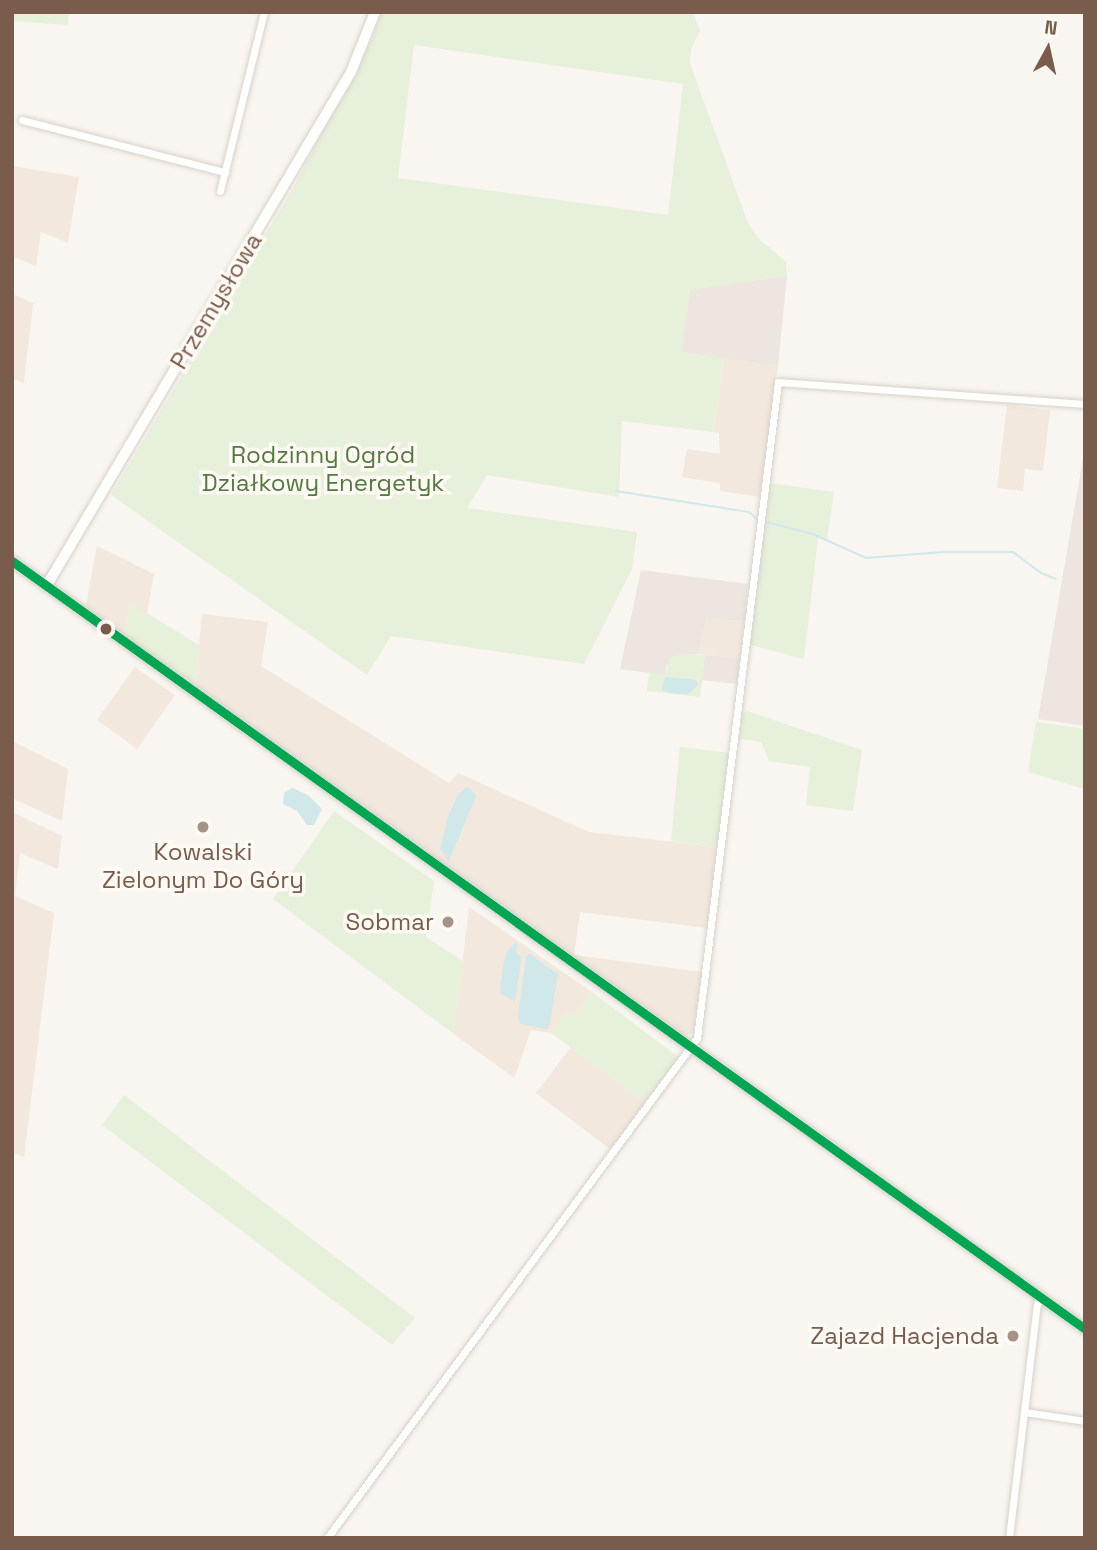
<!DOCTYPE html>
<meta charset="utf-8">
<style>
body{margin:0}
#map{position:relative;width:1097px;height:1550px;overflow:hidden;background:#f9f5f0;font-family:"Space Grotesk",sans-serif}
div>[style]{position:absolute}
.residential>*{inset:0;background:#f2e8de}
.industrial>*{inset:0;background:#ede5e0}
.green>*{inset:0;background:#e7f0db}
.water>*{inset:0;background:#d0e8ea}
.stream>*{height:2px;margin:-1px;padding:0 1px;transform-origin:1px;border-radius:1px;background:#d0e8ea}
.roads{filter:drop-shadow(0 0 2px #d7d1cb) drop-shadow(0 0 2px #d7d1cb)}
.street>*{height:7px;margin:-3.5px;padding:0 3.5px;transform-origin:3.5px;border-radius:3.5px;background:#fefefd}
.secondary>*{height:10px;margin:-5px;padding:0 5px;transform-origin:5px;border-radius:5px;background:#fefefd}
.primary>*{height:10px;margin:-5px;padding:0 5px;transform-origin:5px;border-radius:5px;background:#f3eee8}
.bus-1>*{height:9px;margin:-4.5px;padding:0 4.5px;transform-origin:4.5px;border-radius:4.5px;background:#00a651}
.dots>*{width:19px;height:19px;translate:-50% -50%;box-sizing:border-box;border:4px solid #fffaf3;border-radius:50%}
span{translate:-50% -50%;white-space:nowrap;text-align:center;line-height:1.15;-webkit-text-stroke:7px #fffaf3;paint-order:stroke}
.street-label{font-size:24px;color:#7a5c4d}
.park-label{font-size:24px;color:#537a41}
.poi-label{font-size:24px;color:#7a5c4d}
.right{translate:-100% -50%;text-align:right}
.frame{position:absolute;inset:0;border:14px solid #7a5c4d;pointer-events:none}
.north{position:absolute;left:1013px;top:14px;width:70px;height:70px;-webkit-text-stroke:5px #fffaf3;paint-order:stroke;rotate:8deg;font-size:19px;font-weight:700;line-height:28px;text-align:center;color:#7a5c4d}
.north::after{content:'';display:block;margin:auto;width:24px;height:32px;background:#7a5c4d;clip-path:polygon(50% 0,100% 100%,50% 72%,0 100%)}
</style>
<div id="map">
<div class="residential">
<div style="clip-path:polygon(12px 166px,79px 177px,68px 243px,41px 232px,36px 266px,12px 256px)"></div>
<div style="clip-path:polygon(12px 294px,33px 303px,24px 383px,12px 378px)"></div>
<div style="clip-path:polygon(724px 358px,778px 366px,760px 497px,720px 491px,720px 483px,682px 477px,687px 449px,720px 454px,719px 433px,713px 432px)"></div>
<div style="clip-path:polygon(1007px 405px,1050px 410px,1043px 471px,1025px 469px,1023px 491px,997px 488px)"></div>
<div style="clip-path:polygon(97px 546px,154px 574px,147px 614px,130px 604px,123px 639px,85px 611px)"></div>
<div style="clip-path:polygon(202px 614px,268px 622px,261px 666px,449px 783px,458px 773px,589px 832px,717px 847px,707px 928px,580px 912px,574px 955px,702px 972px,693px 1033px,684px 1036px,195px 687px)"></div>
<div style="clip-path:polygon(706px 619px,744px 621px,740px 658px,698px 654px)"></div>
<div style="clip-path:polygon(135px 667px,175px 695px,137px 749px,97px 720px)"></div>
<div style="clip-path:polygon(12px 741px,68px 769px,62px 821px,12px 798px)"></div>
<div style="clip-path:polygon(12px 812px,62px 836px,58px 869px,20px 853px,15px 896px,54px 913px,24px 1157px,12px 1152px)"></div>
<div style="clip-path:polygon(469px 907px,592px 992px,573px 1018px,566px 1013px,551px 1033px,531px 1030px,514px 1078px,454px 1034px)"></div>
<div style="clip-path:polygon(571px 1047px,646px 1103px,611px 1150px,536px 1093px)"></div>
</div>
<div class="industrial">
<div style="clip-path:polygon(787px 276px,778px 366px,681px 352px,690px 289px)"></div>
<div style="clip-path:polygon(1085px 447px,1085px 726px,1038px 719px)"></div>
<div style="clip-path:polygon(641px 570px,748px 584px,744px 621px,706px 619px,698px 654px,680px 654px,666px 666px,665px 675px,620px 669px)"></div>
<div style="clip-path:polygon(705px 655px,740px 658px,737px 684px,702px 680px)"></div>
</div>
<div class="green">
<div style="clip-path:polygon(12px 12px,69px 12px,68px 25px,12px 21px)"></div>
<div style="clip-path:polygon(evenodd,381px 12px,693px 12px,700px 31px,691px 49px,690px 63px,748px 223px,758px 238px,786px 262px,787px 276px,690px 290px,682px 352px,724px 358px,713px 432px,622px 421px,619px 497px,487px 475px,467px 508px,637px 532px,632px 569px,584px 664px,391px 636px,367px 675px,111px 495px,292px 190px,374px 35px,381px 12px,414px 45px,683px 84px,668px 215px,398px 178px,414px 45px)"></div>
<div style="clip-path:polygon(770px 483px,834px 492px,827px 540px,818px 538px,804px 659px,750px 645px)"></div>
<div style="clip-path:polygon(130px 603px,199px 645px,195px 687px,123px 639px)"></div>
<div style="clip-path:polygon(680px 654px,705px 655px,700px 697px,647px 691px,649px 673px,665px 674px,670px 657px)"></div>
<div style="clip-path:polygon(747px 711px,862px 750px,853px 811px,806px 805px,810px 767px,769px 761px,761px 742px,739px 739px,742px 713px)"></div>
<div style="clip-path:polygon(1036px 722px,1085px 729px,1085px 789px,1028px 772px)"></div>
<div style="clip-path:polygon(680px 747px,729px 753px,717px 847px,671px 841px)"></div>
<div style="clip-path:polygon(334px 811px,434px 881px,426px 937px,463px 961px,454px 1034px,273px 899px)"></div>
<div style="clip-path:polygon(592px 992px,681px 1059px,646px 1103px,551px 1033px,566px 1013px,573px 1018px)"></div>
<div style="clip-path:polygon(124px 1095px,415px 1318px,392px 1345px,102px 1125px)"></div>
</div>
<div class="water">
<div style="clip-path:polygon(665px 677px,696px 680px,698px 685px,688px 694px,670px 693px,662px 690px)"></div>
<div style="clip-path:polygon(292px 788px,308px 795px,322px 809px,314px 825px,307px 825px,297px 811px,283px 804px,284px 793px)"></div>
<div style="clip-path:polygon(465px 788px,470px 788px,476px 796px,449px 861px,440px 849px,448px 817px,457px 796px)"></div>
<div style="clip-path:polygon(515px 942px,518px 945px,516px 952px,522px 958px,515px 1001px,501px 994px,500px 989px,505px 955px)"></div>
<div style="clip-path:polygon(529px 953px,558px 974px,550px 1024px,547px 1029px,520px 1024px,518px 1017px,526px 957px)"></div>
</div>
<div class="stream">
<div style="left:616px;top:491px;width:135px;rotate:9deg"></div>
<div style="left:749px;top:512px;width:11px;rotate:41deg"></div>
<div style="left:762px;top:521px;width:53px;rotate:14.3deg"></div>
<div style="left:813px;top:534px;width:58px;rotate:24.4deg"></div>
<div style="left:866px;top:558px;width:77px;rotate:-4.5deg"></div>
<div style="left:943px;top:552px;width:70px"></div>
<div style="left:1013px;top:552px;width:35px;rotate:37deg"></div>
<div style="left:1041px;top:573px;width:16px;rotate:22deg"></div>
</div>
<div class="roads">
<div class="street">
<div style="left:22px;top:120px;width:210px;rotate:14.4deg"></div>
<div style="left:220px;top:191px;width:184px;rotate:-76.2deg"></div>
<div style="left:1024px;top:1412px;width:62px;rotate:8.4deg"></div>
<div style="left:327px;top:1538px;width:622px;rotate:-53.5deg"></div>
<div style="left:697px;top:1038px;width:661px;rotate:-82.96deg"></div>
<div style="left:778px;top:382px;width:308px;rotate:4.1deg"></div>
<div style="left:1009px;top:1538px;width:236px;rotate:-83.2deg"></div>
<div style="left:1037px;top:1304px;width:7px;rotate:-56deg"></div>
</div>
<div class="secondary">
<div style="left:47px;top:585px;width:596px;rotate:-59.35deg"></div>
<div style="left:351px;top:72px;width:65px;rotate:-68.2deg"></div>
</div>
<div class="primary">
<div style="left:12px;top:561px;width:1320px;rotate:35.59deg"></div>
</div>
</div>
<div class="bus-1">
<div style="left:12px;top:561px;width:1320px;rotate:35.59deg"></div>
</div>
<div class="dots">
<div style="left:106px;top:629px;background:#7a5c4d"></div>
<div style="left:203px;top:827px;background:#a69286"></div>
<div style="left:448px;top:922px;background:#a69286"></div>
<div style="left:1013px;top:1336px;background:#a69286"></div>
</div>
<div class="street-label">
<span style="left:216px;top:301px;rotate:-59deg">Przemysłowa</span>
</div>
<div class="park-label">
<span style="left:323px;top:469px">Rodzinny Ogród<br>Działkowy Energetyk</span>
</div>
<div class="poi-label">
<span style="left:203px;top:866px">Kowalski<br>Zielonym Do Góry</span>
<span class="right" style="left:434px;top:922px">Sobmar</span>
<span class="right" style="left:999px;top:1336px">Zajazd Hacjenda</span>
</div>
<div class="frame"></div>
<div class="north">N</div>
</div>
